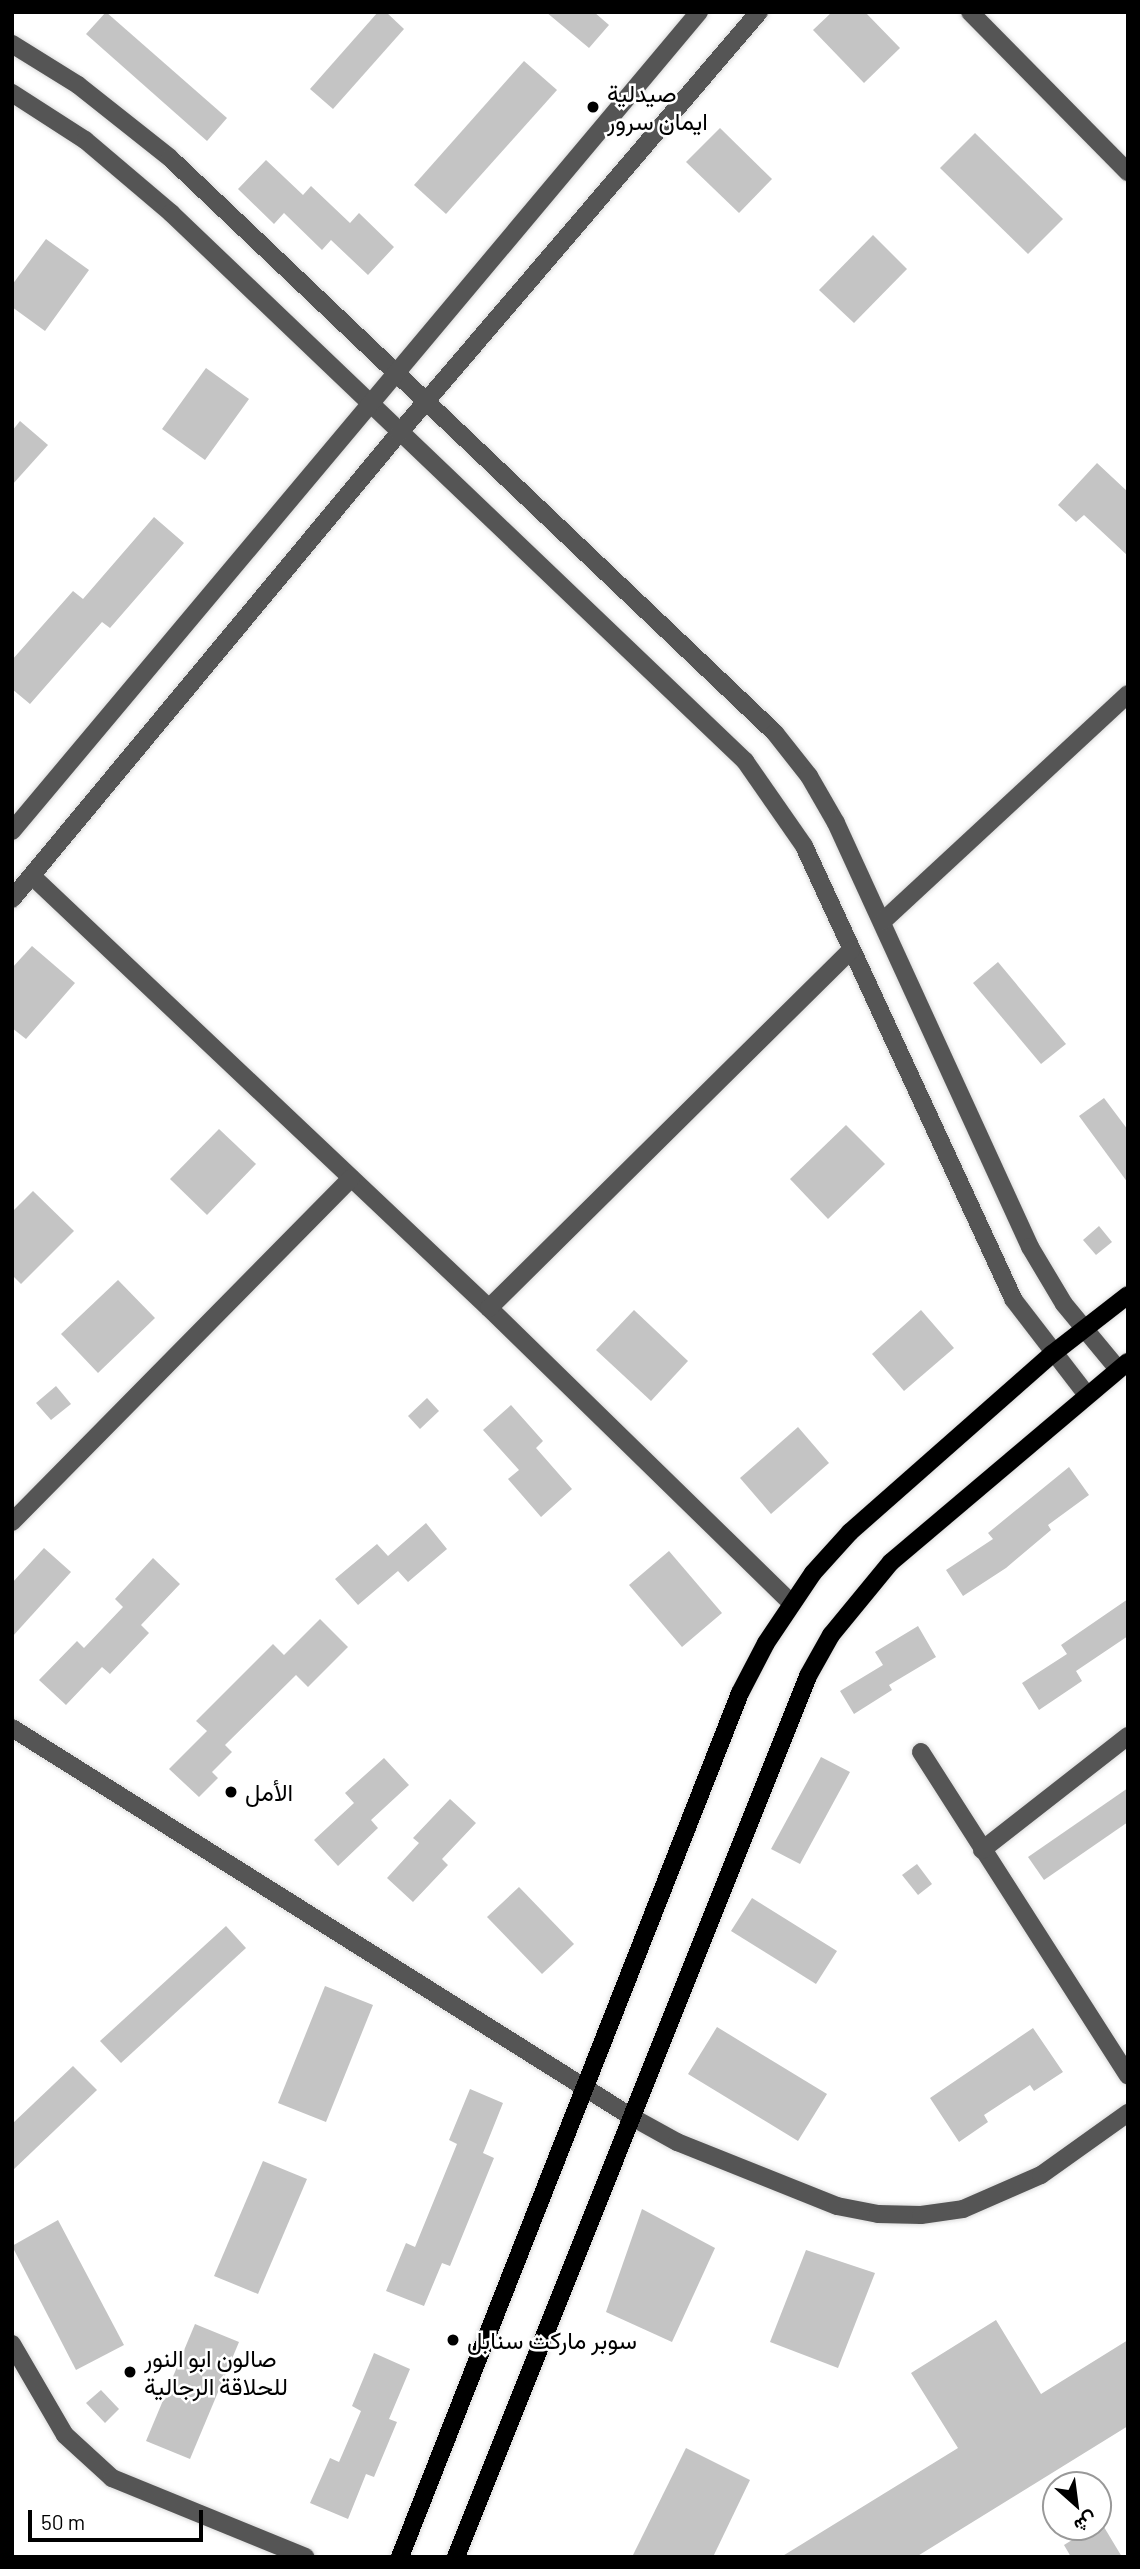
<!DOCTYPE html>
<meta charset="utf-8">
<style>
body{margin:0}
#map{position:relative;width:1140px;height:2569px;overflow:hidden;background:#fff;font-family:Barlow,Vazirmatn,sans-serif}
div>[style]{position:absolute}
.building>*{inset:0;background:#c4c4c4}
.roads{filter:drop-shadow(0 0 2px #dbdbdb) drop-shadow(0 0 2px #dbdbdb)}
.minor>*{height:18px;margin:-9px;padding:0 9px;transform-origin:9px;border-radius:9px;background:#555}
.major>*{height:18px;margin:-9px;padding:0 9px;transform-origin:9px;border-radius:9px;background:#000}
.dots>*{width:19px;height:19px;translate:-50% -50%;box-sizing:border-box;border:4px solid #fff;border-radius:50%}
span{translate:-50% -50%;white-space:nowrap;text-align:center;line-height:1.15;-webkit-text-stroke:5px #fff;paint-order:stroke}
.poi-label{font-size:24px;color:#000}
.left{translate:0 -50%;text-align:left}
.frame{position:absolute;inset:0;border:14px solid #000;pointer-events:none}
.north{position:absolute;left:1042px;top:2471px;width:70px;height:70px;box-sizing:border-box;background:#fff;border:2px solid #999;border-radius:50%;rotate:152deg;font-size:19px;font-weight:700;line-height:28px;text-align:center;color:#000}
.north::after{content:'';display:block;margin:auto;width:24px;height:32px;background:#000;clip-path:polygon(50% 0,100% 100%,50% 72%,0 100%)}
.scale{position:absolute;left:28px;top:2510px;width:175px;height:32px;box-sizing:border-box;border:4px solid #000;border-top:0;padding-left:9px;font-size:21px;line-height:24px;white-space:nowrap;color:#000;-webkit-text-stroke:5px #fff;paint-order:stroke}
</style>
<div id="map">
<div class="building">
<div style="clip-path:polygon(106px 12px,227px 118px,207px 141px,86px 34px)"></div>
<div style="clip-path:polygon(378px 12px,386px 12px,404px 29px,333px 109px,310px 89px)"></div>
<div style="clip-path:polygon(546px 12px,594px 12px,609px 25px,589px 48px)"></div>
<div style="clip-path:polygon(832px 12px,865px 12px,900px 48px,864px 83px,813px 30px)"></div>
<div style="clip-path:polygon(524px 61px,557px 90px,446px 214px,414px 185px)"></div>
<div style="clip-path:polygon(720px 128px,772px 179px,739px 213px,686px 162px)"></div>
<div style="clip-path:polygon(975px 133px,1063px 219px,1028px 254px,940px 168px)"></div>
<div style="clip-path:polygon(266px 160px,303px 195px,311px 186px,350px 223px,359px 213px,394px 247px,368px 275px,331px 240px,322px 250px,284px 213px,274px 224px,238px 189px)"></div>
<div style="clip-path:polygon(873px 235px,907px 269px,854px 323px,819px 290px)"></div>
<div style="clip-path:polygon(46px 239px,89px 270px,45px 331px,12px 307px,12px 285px)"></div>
<div style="clip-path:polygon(206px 368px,249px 399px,205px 460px,162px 429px)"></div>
<div style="clip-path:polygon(20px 421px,48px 445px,12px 485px,12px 431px)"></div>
<div style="clip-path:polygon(1097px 463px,1128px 492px,1128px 556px,1084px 515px,1076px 522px,1058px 505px)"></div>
<div style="clip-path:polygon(154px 517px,184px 543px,110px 628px,102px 622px,30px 704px,12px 689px,12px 660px,73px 591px,83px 599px)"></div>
<div style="clip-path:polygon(32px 946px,75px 983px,26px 1039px,12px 1028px,12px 968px)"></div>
<div style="clip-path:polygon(998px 962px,1066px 1044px,1041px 1064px,973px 983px)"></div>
<div style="clip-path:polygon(1104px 1098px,1128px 1130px,1128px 1183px,1079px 1116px)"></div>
<div style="clip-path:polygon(846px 1125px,885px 1164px,828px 1219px,790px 1179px)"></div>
<div style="clip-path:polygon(219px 1129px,256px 1164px,207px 1215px,170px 1179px)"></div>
<div style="clip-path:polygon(33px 1191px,74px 1231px,21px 1284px,12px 1275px,12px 1212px)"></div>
<div style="clip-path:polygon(1099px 1226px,1112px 1242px,1096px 1255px,1083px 1240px)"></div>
<div style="clip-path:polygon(118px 1280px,155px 1318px,98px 1373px,61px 1334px)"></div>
<div style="clip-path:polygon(634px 1310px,688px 1361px,651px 1401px,596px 1350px)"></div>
<div style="clip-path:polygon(921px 1310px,954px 1348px,904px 1391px,872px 1354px)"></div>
<div style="clip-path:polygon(56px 1386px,71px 1404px,51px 1420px,36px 1403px)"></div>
<div style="clip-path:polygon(427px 1398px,439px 1411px,420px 1429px,408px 1416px)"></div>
<div style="clip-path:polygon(511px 1405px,543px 1441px,536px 1448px,572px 1489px,541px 1517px,508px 1479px,519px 1470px,483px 1430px)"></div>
<div style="clip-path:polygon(798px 1427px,829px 1463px,771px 1514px,740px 1478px)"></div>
<div style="clip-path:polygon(1069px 1467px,1089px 1495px,1048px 1525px,1051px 1530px,1006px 1568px,963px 1596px,946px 1570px,993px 1539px,988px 1533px)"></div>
<div style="clip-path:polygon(426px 1523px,447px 1549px,408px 1582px,398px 1571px,358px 1605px,335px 1579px,377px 1544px,388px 1556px)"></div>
<div style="clip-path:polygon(44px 1548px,71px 1572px,12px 1637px,12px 1583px)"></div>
<div style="clip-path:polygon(669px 1551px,722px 1613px,682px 1647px,629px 1585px)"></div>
<div style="clip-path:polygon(153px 1558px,180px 1584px,141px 1625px,149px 1633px,110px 1674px,102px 1667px,66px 1705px,39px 1680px,77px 1641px,84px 1648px,123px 1607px,115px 1599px)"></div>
<div style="clip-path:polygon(1128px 1599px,1128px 1636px,1076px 1671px,1082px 1681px,1039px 1710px,1022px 1683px,1067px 1654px,1061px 1645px)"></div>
<div style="clip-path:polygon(320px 1619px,348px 1647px,308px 1687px,296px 1675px,225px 1745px,232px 1752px,212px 1772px,218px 1778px,199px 1797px,169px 1769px,207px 1731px,196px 1721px,273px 1644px,284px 1655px)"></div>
<div style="clip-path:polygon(918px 1626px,936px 1657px,889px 1685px,892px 1690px,854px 1714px,840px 1691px,883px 1665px,875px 1652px)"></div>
<div style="clip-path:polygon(821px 1757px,850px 1772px,800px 1864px,771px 1849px)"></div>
<div style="clip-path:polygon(384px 1758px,409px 1785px,371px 1820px,378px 1828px,338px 1866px,314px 1840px,354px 1803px,345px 1793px)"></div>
<div style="clip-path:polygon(1128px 1788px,1128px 1822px,1044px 1880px,1028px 1857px)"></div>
<div style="clip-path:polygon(450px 1799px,476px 1823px,442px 1859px,448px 1865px,413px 1902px,387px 1878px,419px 1843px,413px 1838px)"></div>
<div style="clip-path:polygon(917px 1864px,932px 1884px,918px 1895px,902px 1875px)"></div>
<div style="clip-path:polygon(519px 1887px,574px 1944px,542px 1974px,487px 1917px)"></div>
<div style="clip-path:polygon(752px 1898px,837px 1951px,816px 1984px,731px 1931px)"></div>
<div style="clip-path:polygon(226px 1926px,246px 1948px,121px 2063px,100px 2041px)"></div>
<div style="clip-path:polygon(325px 1986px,373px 2005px,326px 2122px,278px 2103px)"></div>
<div style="clip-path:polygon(717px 2027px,827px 2094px,798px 2141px,688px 2074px)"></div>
<div style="clip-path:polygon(1033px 2028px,1063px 2072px,1034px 2091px,1030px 2085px,984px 2115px,988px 2122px,959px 2142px,930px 2098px)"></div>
<div style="clip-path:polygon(73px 2066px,97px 2090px,12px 2171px,12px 2124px)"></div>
<div style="clip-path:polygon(470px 2089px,503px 2103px,483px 2153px,494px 2158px,450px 2266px,442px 2263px,424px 2306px,386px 2291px,406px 2243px,415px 2247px,457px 2144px,449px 2140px)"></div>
<div style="clip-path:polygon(263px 2161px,307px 2179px,258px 2294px,214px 2276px)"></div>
<div style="clip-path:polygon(642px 2209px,715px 2248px,672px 2342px,606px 2312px)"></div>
<div style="clip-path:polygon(58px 2220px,124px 2345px,76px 2370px,12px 2246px)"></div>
<div style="clip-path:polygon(806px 2250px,875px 2273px,838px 2368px,770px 2342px)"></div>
<div style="clip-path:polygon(996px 2320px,1041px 2394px,1128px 2340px,1128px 2426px,916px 2557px,781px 2557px,958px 2448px,911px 2373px)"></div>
<div style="clip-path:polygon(195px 2324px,239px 2342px,190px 2459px,146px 2441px)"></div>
<div style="clip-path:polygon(374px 2353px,410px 2369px,389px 2419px,397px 2422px,374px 2477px,366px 2474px,348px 2519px,310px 2503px,330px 2458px,339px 2462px,361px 2411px,352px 2406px)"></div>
<div style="clip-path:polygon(101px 2390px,119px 2409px,105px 2423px,86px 2403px)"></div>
<div style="clip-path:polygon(686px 2448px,750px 2480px,713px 2557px,632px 2557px)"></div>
<div style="clip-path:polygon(1101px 2522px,1122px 2557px,1071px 2557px,1064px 2545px)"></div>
</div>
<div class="roads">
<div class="minor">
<div style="left:970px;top:12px;width:225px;rotate:45.4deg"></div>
<div style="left:12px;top:44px;width:78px;rotate:31.8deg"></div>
<div style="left:78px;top:85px;width:117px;rotate:38.4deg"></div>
<div style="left:170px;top:158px;width:835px;rotate:43.54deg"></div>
<div style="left:775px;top:733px;width:55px;rotate:51.7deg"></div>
<div style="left:809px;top:776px;width:54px;rotate:60.1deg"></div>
<div style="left:836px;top:823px;width:466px;rotate:65.4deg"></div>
<div style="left:1030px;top:1247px;width:66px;rotate:59.2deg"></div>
<div style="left:1064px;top:1304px;width:85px;rotate:50.3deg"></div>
<div style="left:12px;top:93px;width:87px;rotate:32.8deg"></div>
<div style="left:85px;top:140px;width:113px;rotate:40.3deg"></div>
<div style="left:171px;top:213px;width:794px;rotate:43.67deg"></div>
<div style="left:745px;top:761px;width:103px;rotate:55.2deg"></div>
<div style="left:804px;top:846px;width:499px;rotate:65.2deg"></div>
<div style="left:1013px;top:1299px;width:121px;rotate:52.4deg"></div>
<div style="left:12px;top:831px;width:1069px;rotate:-50.01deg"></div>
<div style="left:32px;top:876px;width:629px;rotate:43.39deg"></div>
<div style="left:489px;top:1308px;width:422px;rotate:44.3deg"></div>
<div style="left:12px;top:899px;width:606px;rotate:-50.29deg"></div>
<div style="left:399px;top:433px;width:554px;rotate:-49.47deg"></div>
<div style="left:883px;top:921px;width:334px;rotate:-42.8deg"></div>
<div style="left:489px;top:1308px;width:509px;rotate:-44.68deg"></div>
<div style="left:12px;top:1522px;width:483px;rotate:-45.4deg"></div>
<div style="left:12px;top:1728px;width:730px;rotate:32.12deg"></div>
<div style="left:630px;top:2116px;width:54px;rotate:29deg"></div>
<div style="left:677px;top:2142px;width:172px;rotate:21.8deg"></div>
<div style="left:837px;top:2206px;width:42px;rotate:11deg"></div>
<div style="left:878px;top:2214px;width:43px;rotate:1.3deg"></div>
<div style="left:921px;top:2215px;width:42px;rotate:-8.1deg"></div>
<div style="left:963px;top:2209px;width:85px;rotate:-23.6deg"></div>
<div style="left:1041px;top:2175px;width:107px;rotate:-35.5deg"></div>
<div style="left:921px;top:1752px;width:384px;rotate:57.4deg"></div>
<div style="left:982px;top:1850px;width:185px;rotate:-38deg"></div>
<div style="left:12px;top:2344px;width:105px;rotate:59.8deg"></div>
<div style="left:65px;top:2435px;width:64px;rotate:42.5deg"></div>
<div style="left:112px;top:2478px;width:209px;rotate:22.2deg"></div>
</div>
<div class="major">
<div style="left:400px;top:2557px;width:928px;rotate:-68.52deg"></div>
<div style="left:740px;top:1693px;width:56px;rotate:-62.5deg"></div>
<div style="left:766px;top:1643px;width:84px;rotate:-56.1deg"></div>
<div style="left:813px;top:1573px;width:55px;rotate:-47.9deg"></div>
<div style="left:850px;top:1532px;width:269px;rotate:-41.4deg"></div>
<div style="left:1052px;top:1354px;width:96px;rotate:-37.8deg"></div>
<div style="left:456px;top:2557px;width:949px;rotate:-68.22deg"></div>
<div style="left:808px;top:1676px;width:47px;rotate:-60.7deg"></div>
<div style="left:831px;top:1635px;width:94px;rotate:-50.6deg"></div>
<div style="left:891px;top:1562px;width:310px;rotate:-40.2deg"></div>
</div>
</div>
<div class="dots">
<div style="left:593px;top:107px;background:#000"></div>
<div style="left:231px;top:1792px;background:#000"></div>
<div style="left:453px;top:2340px;background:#000"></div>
<div style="left:130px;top:2372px;background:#000"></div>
</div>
<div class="poi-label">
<span class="left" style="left:607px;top:107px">صيدلية<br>ايمان سرور</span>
<span class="left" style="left:245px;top:1792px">الأمل</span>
<span class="left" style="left:467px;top:2340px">سوبر ماركت سنابل</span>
<span class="left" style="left:144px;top:2372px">صالون ابو النور<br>للحلاقة الرجالية</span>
</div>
<div class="frame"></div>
<div class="north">ش</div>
<div class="scale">50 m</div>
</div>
